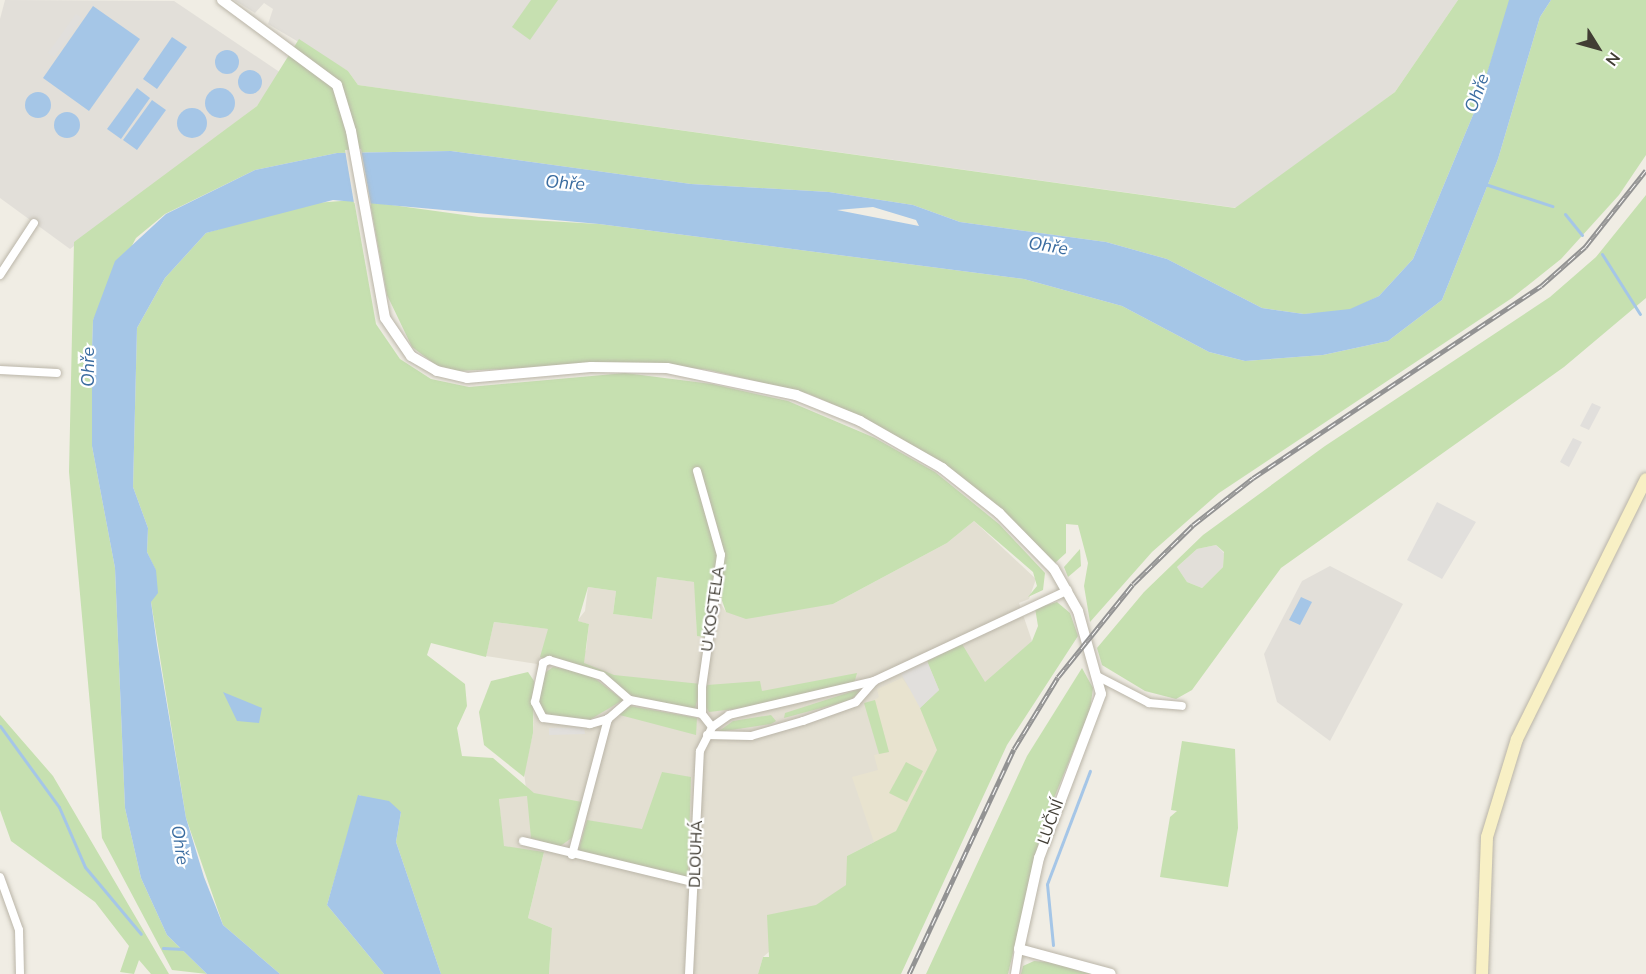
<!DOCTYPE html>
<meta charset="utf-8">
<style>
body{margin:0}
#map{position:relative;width:1646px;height:974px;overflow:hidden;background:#f0ede4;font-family:"Nunito Sans",sans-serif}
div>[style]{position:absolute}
.residential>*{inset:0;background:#e3dfd2}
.industrial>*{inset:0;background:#e2dfd9}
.education>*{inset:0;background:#e8e3cf}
.green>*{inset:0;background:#c6e0b0}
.parking>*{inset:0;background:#e1dfdc}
.water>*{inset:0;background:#a5c6e7}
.round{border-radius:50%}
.pier>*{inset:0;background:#f0ede4}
.stream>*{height:3px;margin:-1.5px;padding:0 1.5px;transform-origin:1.5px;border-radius:1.5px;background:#a5c6e7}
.roads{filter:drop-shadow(0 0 2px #bab5a8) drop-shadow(0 0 2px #bab5a8)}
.minor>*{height:8px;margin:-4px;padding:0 4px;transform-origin:4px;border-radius:4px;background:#fff}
.tertiary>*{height:10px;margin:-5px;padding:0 5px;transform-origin:5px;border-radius:5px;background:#fff}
.secondary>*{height:12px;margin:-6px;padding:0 6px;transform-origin:6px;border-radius:6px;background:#f8f0c5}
.rail>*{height:5px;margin-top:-2.5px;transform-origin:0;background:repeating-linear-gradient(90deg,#fff 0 9px,#939393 0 18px);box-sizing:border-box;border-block:2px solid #939393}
span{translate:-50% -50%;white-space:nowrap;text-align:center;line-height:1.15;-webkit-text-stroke:4.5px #fff;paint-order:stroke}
.street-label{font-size:16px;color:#413d34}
.water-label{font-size:18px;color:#3a6ca0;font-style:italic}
.north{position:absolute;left:1568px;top:18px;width:60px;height:60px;-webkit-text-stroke:4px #fff;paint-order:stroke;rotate:127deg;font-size:16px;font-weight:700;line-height:24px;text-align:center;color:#413d34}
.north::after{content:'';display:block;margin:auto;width:21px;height:27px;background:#413d34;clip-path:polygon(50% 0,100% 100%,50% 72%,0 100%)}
</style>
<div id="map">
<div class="residential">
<div style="clip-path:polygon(974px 521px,1036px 579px,1029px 599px,1019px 603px,1032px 641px,945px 735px,896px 831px,847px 856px,847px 885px,763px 957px,758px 974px,549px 974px,552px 928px,528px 918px,544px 852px,503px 847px,499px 798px,527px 796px,524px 773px,533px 733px,537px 664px,486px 656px,494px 622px,549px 629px,586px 651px,589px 624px,577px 621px,585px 611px,588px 587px,616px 591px,613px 614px,652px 619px,657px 577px,695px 582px,697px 635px,705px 637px,710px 587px,726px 612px,833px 604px,947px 543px)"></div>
</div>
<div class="industrial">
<div style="clip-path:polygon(5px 0,174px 1px,281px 73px,257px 106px,70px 249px,0 198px,0 19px)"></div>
<div style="clip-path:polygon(234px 0,1458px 0,1395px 92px,1237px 208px,358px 85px,348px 71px,268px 24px,273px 9px,264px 3px,255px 13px)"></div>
<div style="clip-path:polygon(1216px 545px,1224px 553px,1223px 567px,1202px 588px,1187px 582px,1177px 567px,1197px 549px)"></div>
<div style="clip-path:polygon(1330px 566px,1403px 604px,1330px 741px,1277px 702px,1264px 654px,1302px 581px)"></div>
</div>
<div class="education">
<div style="clip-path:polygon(902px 678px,919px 702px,937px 750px,896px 831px,875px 845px,852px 777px,878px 770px,874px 755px,889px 752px,874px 700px,879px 697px,877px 689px)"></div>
</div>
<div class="green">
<div style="clip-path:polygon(531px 0,558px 0,530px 40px,512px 27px)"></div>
<div style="clip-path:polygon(1458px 0,1510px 0,1478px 103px,1413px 259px,1379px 296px,1349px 311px,1304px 314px,1262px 308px,1167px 259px,1106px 242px,960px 222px,913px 205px,829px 192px,691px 184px,451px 151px,337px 153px,255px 170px,165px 214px,136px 238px,93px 320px,92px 350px,92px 446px,115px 568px,125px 808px,141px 878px,167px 935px,207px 974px,172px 970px,102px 838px,69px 472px,74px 242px,257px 106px,299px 39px,348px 71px,358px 85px,1235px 208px,1395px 92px)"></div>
<div style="clip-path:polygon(1551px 0,1646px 0,1646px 155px,1619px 195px,1561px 259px,1512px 298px,1219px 493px,1152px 552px,1090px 622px,1084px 586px,1088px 563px,1078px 525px,1066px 524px,1066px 553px,1055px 563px,946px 465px,864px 418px,809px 394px,709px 370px,644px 363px,456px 371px,436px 365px,412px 347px,387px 295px,370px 202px,479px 217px,599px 224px,1024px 279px,1122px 306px,1209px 352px,1245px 361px,1323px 355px,1388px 341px,1442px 300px,1498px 159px,1540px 17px)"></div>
<div style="clip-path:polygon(evenodd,1646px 195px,1646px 298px,1564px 367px,1281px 568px,1192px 690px,1176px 699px,1145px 691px,1102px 665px,1097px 648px,1144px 592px,1203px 535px,1325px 446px,1550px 297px,1596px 257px,1646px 195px,1216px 545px,1224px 552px,1223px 567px,1202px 588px,1187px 582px,1177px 567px,1197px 549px,1216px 545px)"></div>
<div style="clip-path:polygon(354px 200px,376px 324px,400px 359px,431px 379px,469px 387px,625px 373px,712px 384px,788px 401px,875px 438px,935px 472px,999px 524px,1045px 573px,1043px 590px,1028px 597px,1037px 586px,1033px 572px,974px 521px,947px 543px,833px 604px,746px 619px,726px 612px,720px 595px,710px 588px,705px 637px,697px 636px,694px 582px,657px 577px,652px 619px,613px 614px,616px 591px,588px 587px,578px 621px,589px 624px,584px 663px,614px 675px,701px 684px,695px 709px,631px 697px,607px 677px,540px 657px,548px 629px,494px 622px,486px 657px,431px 643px,427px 655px,465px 684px,467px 706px,457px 728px,462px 756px,493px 758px,534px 793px,582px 802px,573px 837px,559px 847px,531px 838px,527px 796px,499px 799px,504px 846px,544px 852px,528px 918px,552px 928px,549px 974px,441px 974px,396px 842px,401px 812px,359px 795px,327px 905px,384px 974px,280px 974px,223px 925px,186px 818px,151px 602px,156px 571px,147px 552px,148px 528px,133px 487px,137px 328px,165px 278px,206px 233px,302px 204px)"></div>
<div style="clip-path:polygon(1080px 549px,1081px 566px,1068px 577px,1064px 567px)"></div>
<div style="clip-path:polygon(1057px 602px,1070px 613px,1078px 636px,1007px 745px,901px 974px,758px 974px,763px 957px,769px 957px,767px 915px,816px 905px,846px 885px,847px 856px,896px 831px,937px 750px,920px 708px,939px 690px,927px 661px,962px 644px,985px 682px,1032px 641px,1038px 626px,1035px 608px)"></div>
<div style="clip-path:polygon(553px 667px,589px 674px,623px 700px,586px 722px,544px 716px,538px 703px,541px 676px)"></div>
<div style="clip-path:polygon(1082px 668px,1093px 688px,1090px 710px,1043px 825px,1008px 974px,926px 974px,1027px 756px)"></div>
<div style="clip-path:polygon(528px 672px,534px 681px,533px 733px,524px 777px,484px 745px,479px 712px,491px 681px)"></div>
<div style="clip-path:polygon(857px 673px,854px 684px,743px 708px,709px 712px,705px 705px,707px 685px,760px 681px,762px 691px)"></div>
<div style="clip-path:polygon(863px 688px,851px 700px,784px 718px,785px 713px)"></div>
<div style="clip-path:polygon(875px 700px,889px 752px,879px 754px,864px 703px)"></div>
<div style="clip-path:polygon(630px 706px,697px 718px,696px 735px,616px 714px)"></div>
<div style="clip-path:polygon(0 715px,53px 776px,169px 974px,151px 974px,139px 960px,134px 974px,120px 972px,129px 946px,95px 902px,11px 841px,0 810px)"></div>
<div style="clip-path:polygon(771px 715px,776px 721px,771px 724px,718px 732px,733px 721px)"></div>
<div style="clip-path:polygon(1182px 741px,1235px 749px,1238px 828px,1228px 887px,1160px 877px,1170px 817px,1177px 811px,1171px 810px)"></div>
<div style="clip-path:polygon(906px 762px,923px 771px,907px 802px,889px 793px)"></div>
<div style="clip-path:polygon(662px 772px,691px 777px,688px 878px,578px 852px,587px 820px,642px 829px)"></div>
<div style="clip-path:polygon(1034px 961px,1059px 963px,1096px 974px,1021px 974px,1023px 966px)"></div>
</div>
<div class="parking">
<div style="clip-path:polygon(76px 14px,82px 18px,54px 57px,48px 53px)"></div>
<div style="clip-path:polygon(1592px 403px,1601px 407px,1589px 430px,1580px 426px)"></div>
<div style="clip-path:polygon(1573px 438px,1582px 442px,1569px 467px,1560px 462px)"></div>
<div style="clip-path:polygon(1437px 502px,1476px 522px,1442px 579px,1407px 560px)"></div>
<div style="clip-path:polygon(927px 661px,939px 690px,920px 708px,901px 673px)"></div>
<div style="clip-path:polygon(584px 727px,585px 734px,549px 735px,549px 728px)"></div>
</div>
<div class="water">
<div style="clip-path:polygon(evenodd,1509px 0,1551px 0,1540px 17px,1498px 159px,1442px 300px,1388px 341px,1323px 355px,1245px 361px,1209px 352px,1122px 306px,1024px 279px,599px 224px,333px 200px,206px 233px,165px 278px,137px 328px,133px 487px,148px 528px,147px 552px,156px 570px,158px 593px,151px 602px,157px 645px,186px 818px,204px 877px,223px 925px,280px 974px,207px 974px,167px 935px,141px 878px,125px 808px,115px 568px,92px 446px,92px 350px,93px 320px,115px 261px,166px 214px,255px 170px,337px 153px,451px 151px,691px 184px,829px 192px,913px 205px,960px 222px,1106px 242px,1167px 259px,1262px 308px,1304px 314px,1350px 309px,1379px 296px,1413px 259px,1478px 103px,1509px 0,873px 207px,916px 220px,919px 226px,837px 210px,873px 207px)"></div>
<div style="clip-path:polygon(93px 6px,140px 39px,89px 111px,43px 78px)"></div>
<div style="clip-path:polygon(172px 37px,187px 47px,157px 89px,143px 79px)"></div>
<div class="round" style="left:215px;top:50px;width:24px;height:24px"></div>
<div class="round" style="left:238px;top:70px;width:24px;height:24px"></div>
<div class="round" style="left:205px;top:88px;width:30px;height:30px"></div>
<div style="clip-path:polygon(137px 88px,150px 98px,121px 139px,107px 129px)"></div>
<div class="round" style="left:25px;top:92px;width:26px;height:26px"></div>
<div style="clip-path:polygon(152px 100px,166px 110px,137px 150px,123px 140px)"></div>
<div class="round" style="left:177px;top:108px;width:30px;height:30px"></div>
<div class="round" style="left:54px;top:112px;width:26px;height:26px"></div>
<div style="clip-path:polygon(1301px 597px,1312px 602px,1300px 625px,1289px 620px)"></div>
<div style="clip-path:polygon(223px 692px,262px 708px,259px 723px,237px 721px)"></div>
<div style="clip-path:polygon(358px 795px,389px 801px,401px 812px,396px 842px,441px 974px,384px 974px,327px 905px)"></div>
</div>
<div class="pier">
<div style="clip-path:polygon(361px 149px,371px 205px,354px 203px,345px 150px)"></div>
</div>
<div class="stream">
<div style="left:1485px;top:184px;width:71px;rotate:18.2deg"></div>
<div style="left:1565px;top:214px;width:27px;rotate:51deg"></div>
<div style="left:1602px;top:254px;width:71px;rotate:57.7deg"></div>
<div style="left:0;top:726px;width:100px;rotate:53.9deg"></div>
<div style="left:59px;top:807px;width:65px;rotate:66.6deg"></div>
<div style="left:85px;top:867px;width:87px;rotate:50.1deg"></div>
<div style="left:1053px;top:945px;width:61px;rotate:-95.6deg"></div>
<div style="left:1047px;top:884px;width:121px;rotate:-69.2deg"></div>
<div style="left:163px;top:948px;width:21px;rotate:3deg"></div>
</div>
<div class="roads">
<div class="minor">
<div style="left:0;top:275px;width:62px;rotate:-56.8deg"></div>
<div style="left:0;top:370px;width:57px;rotate:3deg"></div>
<div style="left:697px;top:471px;width:87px;rotate:74.1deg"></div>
<div style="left:721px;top:555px;width:133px;rotate:98.2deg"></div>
<div style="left:702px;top:687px;width:27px;rotate:90deg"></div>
<div style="left:702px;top:714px;width:16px;rotate:52deg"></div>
<div style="left:1097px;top:676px;width:59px;rotate:27.4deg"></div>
<div style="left:1149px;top:703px;width:33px;rotate:5deg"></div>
<div style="left:608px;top:719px;width:19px;rotate:164deg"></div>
<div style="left:590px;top:724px;width:47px;rotate:-172.7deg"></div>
<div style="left:543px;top:718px;width:18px;rotate:-117deg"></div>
<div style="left:535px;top:702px;width:40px;rotate:-78deg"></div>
<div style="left:543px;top:663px;width:7px;rotate:-27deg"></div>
<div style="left:549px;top:660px;width:55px;rotate:16.8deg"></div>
<div style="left:602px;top:676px;width:37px;rotate:41deg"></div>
<div style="left:630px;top:700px;width:73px;rotate:11deg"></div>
<div style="left:707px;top:735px;width:44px;rotate:1.3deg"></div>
<div style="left:751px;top:736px;width:54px;rotate:-16.1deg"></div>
<div style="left:803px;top:721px;width:56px;rotate:-19.7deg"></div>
<div style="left:856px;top:702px;width:28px;rotate:-49deg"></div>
<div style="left:523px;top:841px;width:178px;rotate:13.6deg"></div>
<div style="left:572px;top:855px;width:141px;rotate:-75.2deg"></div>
<div style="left:608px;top:719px;width:29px;rotate:-41deg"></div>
<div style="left:0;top:877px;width:56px;rotate:70.3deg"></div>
<div style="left:19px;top:930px;width:44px;rotate:88.7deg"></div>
<div style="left:689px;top:974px;width:223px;rotate:-87.2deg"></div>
<div style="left:700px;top:751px;width:27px;rotate:-63deg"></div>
<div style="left:712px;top:727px;width:21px;rotate:-35deg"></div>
<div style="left:729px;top:715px;width:149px;rotate:-13.2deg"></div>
<div style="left:874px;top:681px;width:214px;rotate:-25.1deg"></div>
<div style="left:1015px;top:974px;width:25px;rotate:-81deg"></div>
</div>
<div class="tertiary">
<div style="left:222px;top:0;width:143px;rotate:36.5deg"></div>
<div style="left:337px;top:85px;width:48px;rotate:73.1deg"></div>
<div style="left:351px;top:131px;width:190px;rotate:79.7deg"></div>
<div style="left:385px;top:318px;width:46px;rotate:55.6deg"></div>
<div style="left:411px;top:356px;width:30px;rotate:30deg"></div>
<div style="left:437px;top:371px;width:31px;rotate:13deg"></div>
<div style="left:467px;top:378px;width:124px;rotate:-5.1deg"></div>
<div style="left:591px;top:367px;width:76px;rotate:0.8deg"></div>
<div style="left:667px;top:368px;width:132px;rotate:11.8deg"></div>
<div style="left:796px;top:395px;width:69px;rotate:22.1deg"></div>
<div style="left:860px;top:421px;width:95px;rotate:29.8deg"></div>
<div style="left:942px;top:468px;width:73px;rotate:38.3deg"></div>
<div style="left:999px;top:513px;width:78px;rotate:45.5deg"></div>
<div style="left:1054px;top:569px;width:48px;rotate:60.3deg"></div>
<div style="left:1078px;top:611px;width:86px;rotate:74.5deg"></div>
<div style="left:1101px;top:694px;width:175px;rotate:110.7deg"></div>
<div style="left:1039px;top:858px;width:93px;rotate:102.4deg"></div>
<div style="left:1019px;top:949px;width:95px;rotate:15.2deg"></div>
</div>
<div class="secondary">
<div style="left:1482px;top:974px;width:137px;rotate:-87.9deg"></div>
<div style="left:1487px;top:837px;width:102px;rotate:-73deg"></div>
<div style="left:1517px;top:739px;width:290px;rotate:-63.6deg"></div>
</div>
</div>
<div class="rail">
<div style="left:909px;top:974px;width:248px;rotate:-65deg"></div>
<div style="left:1014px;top:749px;width:84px;rotate:-58.6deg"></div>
<div style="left:1058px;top:677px;width:119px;rotate:-51.1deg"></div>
<div style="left:1133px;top:584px;width:84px;rotate:-44.5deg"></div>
<div style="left:1193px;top:525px;width:76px;rotate:-38.1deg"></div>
<div style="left:1253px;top:478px;width:346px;rotate:-33.7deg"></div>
<div style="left:1541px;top:286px;width:59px;rotate:-41.6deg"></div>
<div style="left:1585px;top:247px;width:98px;rotate:-51.6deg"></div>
</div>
<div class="street-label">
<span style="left:713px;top:609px;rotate:-82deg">U KOSTELA</span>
<span style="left:1051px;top:822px;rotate:-70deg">LUČNÍ</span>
<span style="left:696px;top:854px;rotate:-88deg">DLOUHÁ</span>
</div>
<div class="water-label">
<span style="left:1477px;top:93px;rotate:-70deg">Ohře</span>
<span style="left:565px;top:183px;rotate:4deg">Ohře</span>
<span style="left:1048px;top:246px;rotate:9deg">Ohře</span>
<span style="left:88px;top:367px;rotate:-90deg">Ohře</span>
<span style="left:180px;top:845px;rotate:81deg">Ohře</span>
</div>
<div class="north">N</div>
</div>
